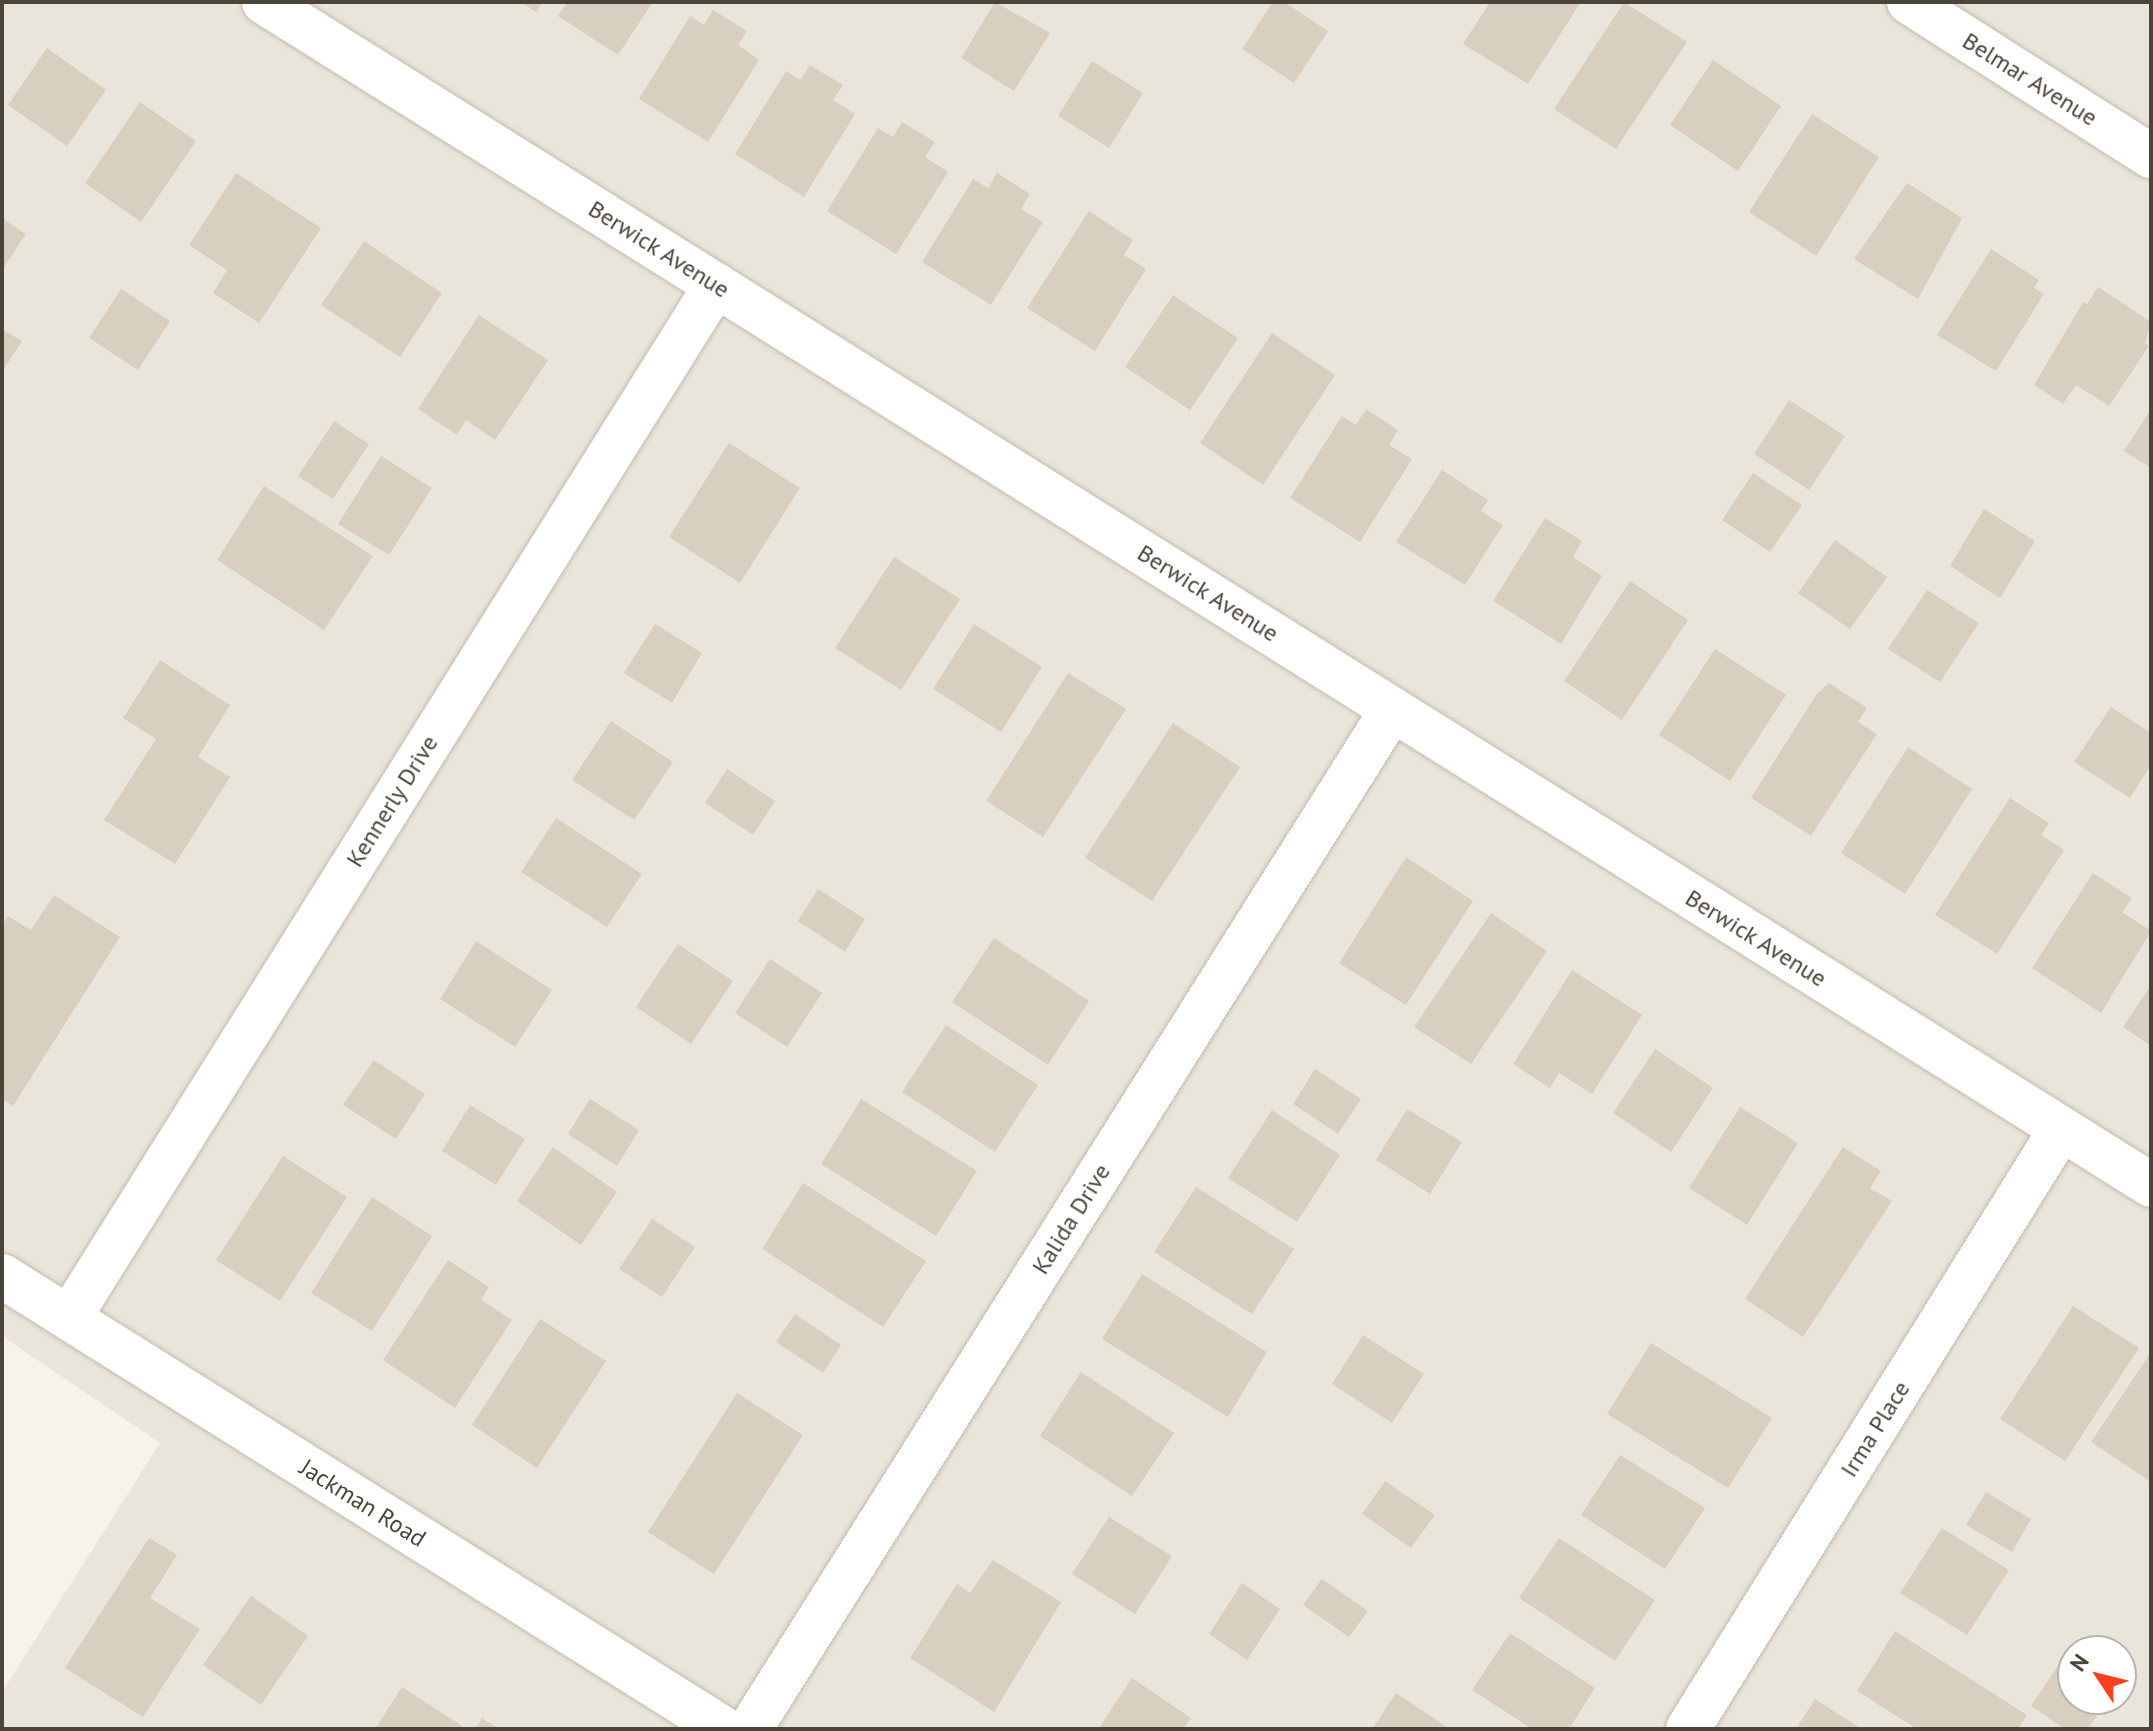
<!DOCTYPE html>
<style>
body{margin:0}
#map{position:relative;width:2153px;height:1731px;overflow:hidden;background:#f6f3ec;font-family:"PT Sans",sans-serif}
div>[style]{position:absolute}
.residential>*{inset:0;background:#eae5da}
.building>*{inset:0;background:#d8cfc1}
.roads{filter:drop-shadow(0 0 2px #c2bbae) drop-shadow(0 0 2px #c2bbae)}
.minor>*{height:44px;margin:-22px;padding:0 22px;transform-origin:22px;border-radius:22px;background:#fff}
span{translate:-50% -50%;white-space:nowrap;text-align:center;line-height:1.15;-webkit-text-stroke:7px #fff;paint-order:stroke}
.street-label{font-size:24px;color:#4b4439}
.frame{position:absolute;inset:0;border:4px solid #4b4439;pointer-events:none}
.north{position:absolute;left:2057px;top:1635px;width:80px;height:80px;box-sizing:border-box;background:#fff;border:2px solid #b7b4b0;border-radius:50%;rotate:305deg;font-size:22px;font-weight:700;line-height:32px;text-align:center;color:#4b4439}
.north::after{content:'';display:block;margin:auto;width:28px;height:36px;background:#fc3f1d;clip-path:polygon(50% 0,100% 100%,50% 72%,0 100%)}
</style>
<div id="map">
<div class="residential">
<div style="clip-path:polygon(evenodd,2px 2px,2151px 2px,2151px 1729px,2px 1729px,2px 1692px,160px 1443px,2px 1336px,2px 2px,2073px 1651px,2121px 1651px,2121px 1699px,2073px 1699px,2073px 1651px)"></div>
</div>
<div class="building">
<div style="clip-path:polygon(521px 2px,543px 2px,536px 12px)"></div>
<div style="clip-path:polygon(567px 2px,653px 2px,618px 55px,558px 16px)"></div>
<div style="clip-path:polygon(995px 2px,1050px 33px,1014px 91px,961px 58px)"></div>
<div style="clip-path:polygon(1273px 2px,1284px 2px,1328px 31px,1294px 83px,1242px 49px)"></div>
<div style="clip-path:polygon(1490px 2px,1581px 2px,1528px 84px,1463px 44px)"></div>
<div style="clip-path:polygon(1624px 2px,1687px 42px,1616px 149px,1554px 109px)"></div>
<div style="clip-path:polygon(713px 10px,747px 31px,738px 45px,759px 60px,708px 142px,639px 99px,690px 16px,704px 25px)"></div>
<div style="clip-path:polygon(47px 48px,106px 90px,67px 146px,8px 105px)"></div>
<div style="clip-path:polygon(1713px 60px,1781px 106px,1738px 171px,1670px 125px)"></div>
<div style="clip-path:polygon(1092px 61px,1143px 93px,1109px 148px,1058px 116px)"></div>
<div style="clip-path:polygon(810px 65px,843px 85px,833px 100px,855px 114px,804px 197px,735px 154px,786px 71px,800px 80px)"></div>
<div style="clip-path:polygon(140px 102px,196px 141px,141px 222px,85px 183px)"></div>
<div style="clip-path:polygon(1812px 114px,1879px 157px,1816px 256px,1749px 212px)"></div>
<div style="clip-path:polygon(902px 122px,935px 142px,925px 157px,948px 172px,896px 254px,827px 211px,878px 128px,893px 137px)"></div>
<div style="clip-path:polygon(236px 173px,321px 228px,259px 323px,213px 293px,227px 270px,189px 245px)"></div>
<div style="clip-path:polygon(997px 173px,1030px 194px,1021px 209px,1043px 222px,991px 305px,922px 262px,973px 179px,988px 188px)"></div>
<div style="clip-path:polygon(1907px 183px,1962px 218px,1918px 299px,1854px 259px)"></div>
<div style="clip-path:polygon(1089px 211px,1133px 240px,1124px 255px,1146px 269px,1095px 351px,1027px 308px)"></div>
<div style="clip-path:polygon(2px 218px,26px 234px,2px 270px)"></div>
<div style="clip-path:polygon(364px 241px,442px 293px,400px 357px,321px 305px)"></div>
<div style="clip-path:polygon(1991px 249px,2039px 280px,2034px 288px,2044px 294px,1996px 371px,1937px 335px)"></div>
<div style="clip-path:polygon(2098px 287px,2151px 322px,2145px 343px,2149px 346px,2109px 406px,2076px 385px,2063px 404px,2034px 385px,2083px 302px,2087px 304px)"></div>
<div style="clip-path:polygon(121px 289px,170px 321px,138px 370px,89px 338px)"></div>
<div style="clip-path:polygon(1173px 295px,1238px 338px,1190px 410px,1125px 367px)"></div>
<div style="clip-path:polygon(479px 315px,548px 360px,495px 440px,466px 420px,457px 435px,418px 409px)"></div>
<div style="clip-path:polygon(2px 329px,22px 341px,2px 372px)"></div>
<div style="clip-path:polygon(1272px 333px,1335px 375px,1263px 485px,1200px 443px)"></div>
<div style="clip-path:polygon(1789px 400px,1845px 436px,1809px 490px,1754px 454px)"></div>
<div style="clip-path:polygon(1366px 409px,1398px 430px,1389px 445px,1412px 459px,1360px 542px,1290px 498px,1342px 416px,1356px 425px)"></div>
<div style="clip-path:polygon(2151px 409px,2151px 468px,2124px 451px)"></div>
<div style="clip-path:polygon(334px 421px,369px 444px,333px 499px,298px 476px)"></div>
<div style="clip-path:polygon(729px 443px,800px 488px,740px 583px,669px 537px)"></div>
<div style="clip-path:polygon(381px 456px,432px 488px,389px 555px,338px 524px)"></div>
<div style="clip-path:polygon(1442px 470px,1488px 500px,1481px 511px,1503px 525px,1465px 585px,1396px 542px)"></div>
<div style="clip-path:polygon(1753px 473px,1802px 505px,1770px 552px,1722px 520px)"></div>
<div style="clip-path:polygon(264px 486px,373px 556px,324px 630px,217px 560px)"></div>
<div style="clip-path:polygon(1984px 509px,2035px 541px,2000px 598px,1950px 566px)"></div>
<div style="clip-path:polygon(1545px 518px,1582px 541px,1573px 557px,1602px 576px,1561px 644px,1493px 601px)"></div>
<div style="clip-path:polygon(1835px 540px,1887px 577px,1850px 629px,1798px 593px)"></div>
<div style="clip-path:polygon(894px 557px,960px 599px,901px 690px,835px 648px)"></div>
<div style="clip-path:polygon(1630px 581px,1688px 620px,1622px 720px,1564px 681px)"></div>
<div style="clip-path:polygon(1927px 590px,1979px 623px,1940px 682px,1888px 649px)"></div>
<div style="clip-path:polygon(655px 624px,702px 653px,672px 703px,624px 673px)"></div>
<div style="clip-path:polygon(974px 624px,1042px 667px,1001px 732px,933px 689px)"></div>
<div style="clip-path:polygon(1715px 649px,1786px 695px,1730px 781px,1659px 735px)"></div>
<div style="clip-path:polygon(160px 660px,230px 705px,198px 757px,230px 777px,175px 864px,104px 820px,156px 739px,123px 718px)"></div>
<div style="clip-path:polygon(1068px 673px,1126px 709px,1043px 837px,986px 801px)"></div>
<div style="clip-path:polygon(1829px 683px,1867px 708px,1858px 722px,1877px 734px,1811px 836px,1751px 798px,1816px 695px)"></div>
<div style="clip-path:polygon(2111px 707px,2151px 733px,2151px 765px,2130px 798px,2074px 762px)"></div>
<div style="clip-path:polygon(611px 721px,673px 762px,634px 820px,572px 780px)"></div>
<div style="clip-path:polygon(1173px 723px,1240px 767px,1152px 901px,1085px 858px)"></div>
<div style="clip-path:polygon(1908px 747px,1972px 789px,1905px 894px,1841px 853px)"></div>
<div style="clip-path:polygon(727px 769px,775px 801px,753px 835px,705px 803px)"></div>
<div style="clip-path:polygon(2010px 798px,2049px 823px,2041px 835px,2064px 850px,1997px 954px,1935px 915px)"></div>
<div style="clip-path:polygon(556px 818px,642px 874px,607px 927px,521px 872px)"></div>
<div style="clip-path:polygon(1406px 857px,1473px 901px,1406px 1005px,1339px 963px)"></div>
<div style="clip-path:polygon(2093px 873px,2132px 898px,2122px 912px,2151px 931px,2101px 1013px,2032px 968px)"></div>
<div style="clip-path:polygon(818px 889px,865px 919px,845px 952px,798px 921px)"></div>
<div style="clip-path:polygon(54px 895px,120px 937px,13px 1106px,2px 1099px,2px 926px,8px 916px,31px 930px)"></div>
<div style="clip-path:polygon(1491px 913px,1547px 951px,1471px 1064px,1414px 1027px)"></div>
<div style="clip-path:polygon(994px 938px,1089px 1001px,1048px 1065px,952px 1002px)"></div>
<div style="clip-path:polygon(476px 941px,552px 990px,515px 1047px,440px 999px)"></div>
<div style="clip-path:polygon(678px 944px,733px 981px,691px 1044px,636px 1007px)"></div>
<div style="clip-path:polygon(770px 959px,822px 993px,787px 1047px,735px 1013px)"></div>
<div style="clip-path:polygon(1572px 970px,1642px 1015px,1592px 1094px,1559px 1073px,1550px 1088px,1513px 1064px)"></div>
<div style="clip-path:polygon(2151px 985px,2151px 1046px,2123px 1027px)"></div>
<div style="clip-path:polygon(946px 1025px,1038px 1085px,995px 1152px,902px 1092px)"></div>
<div style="clip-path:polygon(1655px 1049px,1713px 1088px,1671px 1152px,1613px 1113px)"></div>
<div style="clip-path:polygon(374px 1060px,425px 1094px,396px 1139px,343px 1105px)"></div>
<div style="clip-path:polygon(1315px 1069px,1361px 1099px,1338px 1134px,1293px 1104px)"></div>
<div style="clip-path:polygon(590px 1099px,639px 1130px,617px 1166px,568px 1134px)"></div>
<div style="clip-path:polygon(861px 1099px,977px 1171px,936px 1236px,821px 1164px)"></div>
<div style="clip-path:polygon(470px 1105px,525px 1139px,496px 1185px,442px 1151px)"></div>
<div style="clip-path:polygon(1740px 1107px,1798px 1143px,1747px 1225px,1689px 1188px)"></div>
<div style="clip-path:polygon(1407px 1109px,1462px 1142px,1430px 1194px,1376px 1160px)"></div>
<div style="clip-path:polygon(1272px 1110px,1340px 1155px,1297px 1222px,1228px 1178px)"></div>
<div style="clip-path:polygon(553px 1147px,617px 1192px,581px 1245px,517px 1201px)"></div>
<div style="clip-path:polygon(1843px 1147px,1881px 1171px,1870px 1188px,1892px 1201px,1803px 1337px,1745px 1299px)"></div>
<div style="clip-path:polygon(283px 1156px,347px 1197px,280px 1301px,216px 1260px)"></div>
<div style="clip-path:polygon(803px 1183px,926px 1261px,883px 1327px,762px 1249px)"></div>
<div style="clip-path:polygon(1196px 1187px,1294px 1249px,1252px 1314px,1154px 1252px)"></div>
<div style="clip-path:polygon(372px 1197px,432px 1236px,372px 1331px,311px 1293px)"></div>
<div style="clip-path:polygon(652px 1219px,695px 1247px,662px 1297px,619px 1269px)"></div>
<div style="clip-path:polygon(448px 1260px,489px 1287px,481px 1300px,512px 1320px,455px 1408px,383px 1360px)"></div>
<div style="clip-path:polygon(1142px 1274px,1267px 1352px,1228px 1417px,1102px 1339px)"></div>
<div style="clip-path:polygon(2073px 1306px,2139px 1348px,2065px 1461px,2000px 1419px)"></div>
<div style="clip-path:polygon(795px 1314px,841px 1345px,823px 1373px,776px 1342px)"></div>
<div style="clip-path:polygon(540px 1319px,606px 1361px,537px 1468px,472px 1425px)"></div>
<div style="clip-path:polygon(1363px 1335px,1424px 1374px,1392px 1423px,1332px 1384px)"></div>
<div style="clip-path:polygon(1651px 1343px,1772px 1418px,1728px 1488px,1607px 1414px)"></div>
<div style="clip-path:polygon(2151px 1352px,2151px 1482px,2091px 1442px)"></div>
<div style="clip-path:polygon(1081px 1372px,1174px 1433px,1132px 1496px,1040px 1436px)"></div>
<div style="clip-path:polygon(737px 1393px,803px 1435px,714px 1574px,648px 1532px)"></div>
<div style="clip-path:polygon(1620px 1455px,1705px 1508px,1665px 1569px,1581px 1515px)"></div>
<div style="clip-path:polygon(1385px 1481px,1435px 1515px,1411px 1548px,1362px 1514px)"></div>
<div style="clip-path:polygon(1986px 1492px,2031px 1519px,2012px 1552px,1966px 1525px)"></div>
<div style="clip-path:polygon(1109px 1517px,1172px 1556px,1135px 1614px,1072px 1574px)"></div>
<div style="clip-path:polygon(1942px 1528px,2009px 1570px,1967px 1635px,1900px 1593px)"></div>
<div style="clip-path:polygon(149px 1538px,177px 1555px,150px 1598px,200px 1629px,143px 1717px,65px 1668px)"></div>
<div style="clip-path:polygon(1559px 1538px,1655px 1600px,1615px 1661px,1519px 1598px)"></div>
<div style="clip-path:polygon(993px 1560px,1061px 1602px,994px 1712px,910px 1658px,957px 1584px,970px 1593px)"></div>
<div style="clip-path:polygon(1322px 1579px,1368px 1611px,1349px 1637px,1303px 1605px)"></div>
<div style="clip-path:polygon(1242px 1583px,1280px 1609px,1247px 1660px,1209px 1634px)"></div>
<div style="clip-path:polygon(251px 1596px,308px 1636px,261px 1705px,203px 1665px)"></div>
<div style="clip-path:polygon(1895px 1631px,2027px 1715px,2018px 1729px,1917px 1729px,1857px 1691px)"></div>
<div style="clip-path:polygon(1510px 1633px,1595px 1688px,1569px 1729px,1532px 1729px,1472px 1690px)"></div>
<div style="clip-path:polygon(2066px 1654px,2073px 1659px,2073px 1699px,2108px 1699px,2088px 1729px,2065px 1729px,2031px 1706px)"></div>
<div style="clip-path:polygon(1132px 1678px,1191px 1718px,1183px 1729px,1098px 1729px)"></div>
<div style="clip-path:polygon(402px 1687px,462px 1726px,460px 1729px,375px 1729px)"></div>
<div style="clip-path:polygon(1396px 1693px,1450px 1729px,1372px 1729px)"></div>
<div style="clip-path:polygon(1815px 1699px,1862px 1729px,1796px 1729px)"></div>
<div style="clip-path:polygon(482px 1718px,499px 1729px,475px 1729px)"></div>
</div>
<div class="roads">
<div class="minor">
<div style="left:264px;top:2px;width:2227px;rotate:32.08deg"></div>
<div style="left:1909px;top:2px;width:287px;rotate:32.5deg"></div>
<div style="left:2px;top:1276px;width:852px;rotate:32.11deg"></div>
<div style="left:69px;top:1318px;width:1219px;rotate:-57.94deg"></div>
<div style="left:750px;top:1729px;width:1204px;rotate:-57.79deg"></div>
<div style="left:1688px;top:1729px;width:706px;rotate:-58.13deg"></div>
</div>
</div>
<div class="street-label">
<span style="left:2030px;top:79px;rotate:32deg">Belmar Avenue</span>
<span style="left:659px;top:249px;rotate:32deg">Berwick Avenue</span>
<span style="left:1208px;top:593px;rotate:32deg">Berwick Avenue</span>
<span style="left:392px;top:801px;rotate:-58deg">Kennerly Drive</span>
<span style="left:1756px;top:938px;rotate:32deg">Berwick Avenue</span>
<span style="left:1071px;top:1219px;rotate:-58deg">Kalida Drive</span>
<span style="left:1875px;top:1429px;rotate:-58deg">Irma Place</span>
<span style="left:363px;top:1503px;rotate:32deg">Jackman Road</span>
</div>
<div class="frame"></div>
<div class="north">N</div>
</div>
